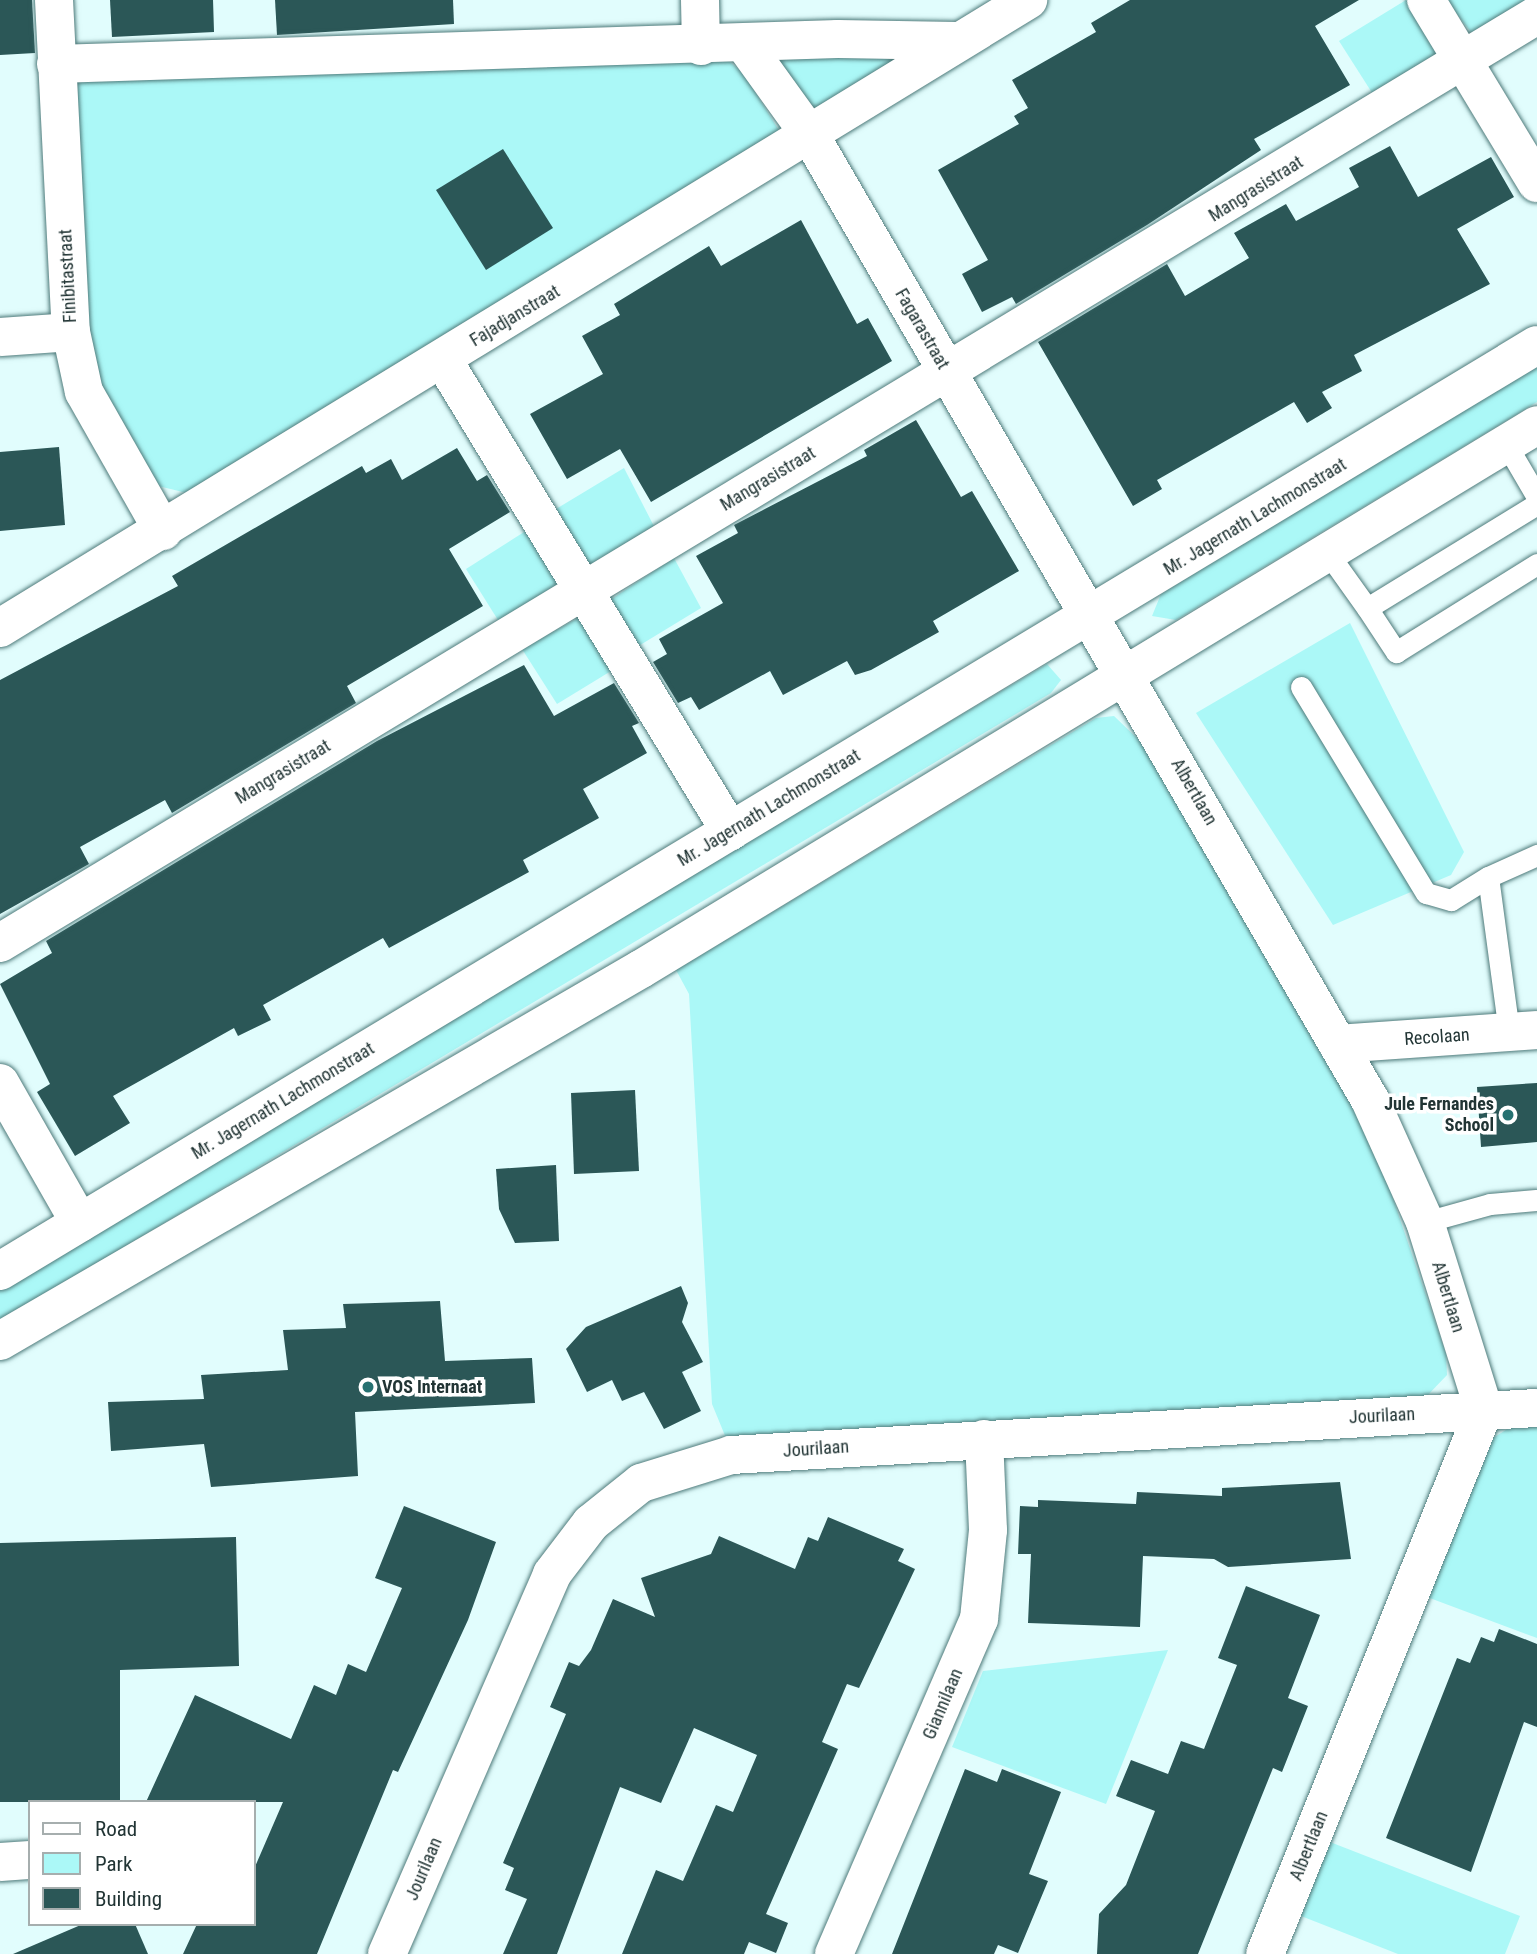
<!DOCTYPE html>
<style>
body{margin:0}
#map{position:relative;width:1537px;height:1954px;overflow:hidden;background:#e1fdfd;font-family:"Roboto Condensed",sans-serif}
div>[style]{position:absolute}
.green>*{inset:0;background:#abf8f7}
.building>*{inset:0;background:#2b5757}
.roads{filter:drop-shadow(0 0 2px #4e7a7a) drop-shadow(0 0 2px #4e7a7a)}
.lane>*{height:21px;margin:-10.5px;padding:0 10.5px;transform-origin:10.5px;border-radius:10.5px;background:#fff}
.street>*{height:38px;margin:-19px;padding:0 19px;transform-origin:19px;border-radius:19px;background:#fff}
.secondary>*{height:38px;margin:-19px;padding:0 19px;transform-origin:19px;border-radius:19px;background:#fff}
.dots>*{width:19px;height:19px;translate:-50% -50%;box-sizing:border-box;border:4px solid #fff;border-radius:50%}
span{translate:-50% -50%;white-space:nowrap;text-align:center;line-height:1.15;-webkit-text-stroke:7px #fff;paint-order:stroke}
.street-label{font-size:18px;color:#213434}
.poi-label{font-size:18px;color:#213434;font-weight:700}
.right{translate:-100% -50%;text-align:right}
.left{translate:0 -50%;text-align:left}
.legend{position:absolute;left:28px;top:1800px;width:228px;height:126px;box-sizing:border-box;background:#fff;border:2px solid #a6aeae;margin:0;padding:9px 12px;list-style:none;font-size:21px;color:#213434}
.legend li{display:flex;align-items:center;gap:14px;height:35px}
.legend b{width:35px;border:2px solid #a6aeae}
</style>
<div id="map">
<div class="green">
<div style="clip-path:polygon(1406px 0,1412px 0,1442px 59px,1376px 99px,1339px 41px)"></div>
<div style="clip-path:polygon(1446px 0,1535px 0,1474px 36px)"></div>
<div style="clip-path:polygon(906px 54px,810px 111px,778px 58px)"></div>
<div style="clip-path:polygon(726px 59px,743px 73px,780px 132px,187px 493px,154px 485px,105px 400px,83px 323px,77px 75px)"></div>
<div style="clip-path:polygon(1537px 366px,1537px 402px,1176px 620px,1152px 616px,1161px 594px)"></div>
<div style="clip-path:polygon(624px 468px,658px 534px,591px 567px,556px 509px)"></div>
<div style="clip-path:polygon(535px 525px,566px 578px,503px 628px,466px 569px)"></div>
<div style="clip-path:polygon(674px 558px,701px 608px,632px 650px,610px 600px)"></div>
<div style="clip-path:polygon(582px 616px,616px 668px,557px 704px,522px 649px)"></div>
<div style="clip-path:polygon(1350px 623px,1464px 852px,1451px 875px,1333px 925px,1196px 713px)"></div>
<div style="clip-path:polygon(1047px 664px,1061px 680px,1051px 693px,0 1321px,0 1286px)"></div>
<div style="clip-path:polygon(1114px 716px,1141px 742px,1375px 1146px,1446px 1354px,1447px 1375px,1424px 1399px,726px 1438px,712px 1404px,689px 994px,676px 970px,1096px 718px)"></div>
<div style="clip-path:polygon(1537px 1424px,1537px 1638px,1427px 1597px,1485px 1443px,1509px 1428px)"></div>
<div style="clip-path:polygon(1168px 1650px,1106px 1804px,952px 1747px,983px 1671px)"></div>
<div style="clip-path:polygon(1330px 1842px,1520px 1916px,1505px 1954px,1398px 1954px,1301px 1916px)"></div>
</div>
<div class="building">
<div style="clip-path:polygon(0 0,32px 0,35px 53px,0 55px)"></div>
<div style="clip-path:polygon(110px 0,213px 0,214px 32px,112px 37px)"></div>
<div style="clip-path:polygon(275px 0,453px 0,454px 24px,277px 35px)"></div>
<div style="clip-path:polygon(1130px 0,1359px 0,1315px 26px,1350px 85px,1254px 139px,1261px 150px,1147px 225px,1016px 304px,1012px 297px,982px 312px,962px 274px,988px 260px,938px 170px,1019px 124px,1014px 116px,1028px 108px,1012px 80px,1096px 32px,1091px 23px)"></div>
<div style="clip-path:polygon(1390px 146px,1418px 197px,1491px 157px,1514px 197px,1457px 229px,1490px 284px,1354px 355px,1362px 371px,1322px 392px,1332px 408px,1307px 423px,1294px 402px,1157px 480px,1162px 489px,1133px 506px,1038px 342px,1167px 264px,1185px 296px,1249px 258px,1234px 233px,1286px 204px,1296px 221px,1359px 187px,1349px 168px)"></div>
<div style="clip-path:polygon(503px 149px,553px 228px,486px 270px,436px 190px)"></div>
<div style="clip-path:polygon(801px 220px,857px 324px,868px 318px,892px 361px,651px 502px,620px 449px,567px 479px,530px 414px,603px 374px,582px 336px,620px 315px,614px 304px,709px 246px,721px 266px)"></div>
<div style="clip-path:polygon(916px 420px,961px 497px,972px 491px,1019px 571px,933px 621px,939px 632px,871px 670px,855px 675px,847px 661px,783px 695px,770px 671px,699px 710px,691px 697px,678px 703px,653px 662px,667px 654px,659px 639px,723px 603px,696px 556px,738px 533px,734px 525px,867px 456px,864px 450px)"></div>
<div style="clip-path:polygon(59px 447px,65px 525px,0 531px,0 452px)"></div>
<div style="clip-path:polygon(457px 448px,477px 481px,487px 475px,510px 512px,449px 549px,483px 606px,347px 686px,356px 703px,172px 813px,165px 800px,80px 847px,89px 864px,0 914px,0 680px,178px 586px,172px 576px,362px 466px,366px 473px,391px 459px,402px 480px)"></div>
<div style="clip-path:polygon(524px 665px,554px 716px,614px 683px,639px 723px,632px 726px,647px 753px,583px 789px,599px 818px,523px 860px,529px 872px,389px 948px,383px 938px,263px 1005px,271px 1020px,238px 1036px,234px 1028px,113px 1096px,130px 1123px,75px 1156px,37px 1092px,50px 1084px,0 984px,52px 953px,46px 941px,377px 741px)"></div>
<div style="clip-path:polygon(1537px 1083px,1537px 1142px,1481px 1147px,1477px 1087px)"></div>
<div style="clip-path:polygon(635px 1090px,639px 1171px,574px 1174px,571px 1093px)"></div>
<div style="clip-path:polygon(556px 1165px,559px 1241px,515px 1243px,499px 1209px,496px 1169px)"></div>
<div style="clip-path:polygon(681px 1286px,688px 1303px,682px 1322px,703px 1362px,682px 1372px,701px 1411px,664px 1429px,644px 1392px,622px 1401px,612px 1380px,587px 1392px,566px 1349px,586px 1327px)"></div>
<div style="clip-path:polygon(440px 1301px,445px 1361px,532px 1358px,535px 1403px,355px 1412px,358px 1476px,211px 1487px,204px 1444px,111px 1451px,108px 1402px,204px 1399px,201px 1375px,288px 1370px,283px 1330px,346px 1328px,343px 1304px)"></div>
<div style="clip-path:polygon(1340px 1482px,1351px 1559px,1228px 1567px,1214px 1559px,1143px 1556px,1140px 1627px,1028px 1623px,1031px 1554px,1018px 1554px,1020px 1506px,1038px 1507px,1038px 1500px,1136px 1504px,1137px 1492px,1222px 1496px,1222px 1488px)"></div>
<div style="clip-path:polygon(404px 1506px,496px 1542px,468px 1620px,398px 1772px,393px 1770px,317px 1954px,183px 1954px,197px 1924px,254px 1924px,254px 1869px,283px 1802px,146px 1802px,195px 1695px,291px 1739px,314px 1685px,336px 1695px,348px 1664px,366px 1672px,402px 1588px,375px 1578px)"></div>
<div style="clip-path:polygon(828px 1517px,904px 1549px,898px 1561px,915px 1569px,859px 1688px,847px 1684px,822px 1742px,838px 1749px,766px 1914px,788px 1923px,776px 1953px,749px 1942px,744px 1954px,622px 1954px,656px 1870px,683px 1881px,716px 1805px,733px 1812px,757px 1755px,694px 1728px,661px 1803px,620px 1787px,557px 1954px,503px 1954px,527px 1899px,505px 1890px,514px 1868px,503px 1863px,566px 1714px,550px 1707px,569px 1662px,579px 1666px,591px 1650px,613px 1599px,655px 1617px,641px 1578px,711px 1554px,719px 1536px,795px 1569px,808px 1537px,818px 1541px)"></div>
<div style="clip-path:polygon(236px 1537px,239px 1666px,120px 1670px,120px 1802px,0 1802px,0 1543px)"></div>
<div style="clip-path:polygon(1246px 1586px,1320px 1615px,1288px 1698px,1308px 1706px,1282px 1772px,1273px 1768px,1198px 1954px,1097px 1954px,1099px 1914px,1126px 1885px,1155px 1811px,1116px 1796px,1131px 1760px,1168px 1774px,1181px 1741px,1204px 1749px,1237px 1665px,1218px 1658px)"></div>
<div style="clip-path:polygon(1499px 1629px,1537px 1644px,1537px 1727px,1524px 1722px,1471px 1872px,1386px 1838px,1457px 1658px,1470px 1663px,1481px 1637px,1494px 1642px)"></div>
<div style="clip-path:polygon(965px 1769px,997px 1782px,1002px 1769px,1061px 1792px,1029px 1874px,1048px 1881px,1018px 1953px,998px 1945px,994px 1954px,892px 1954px)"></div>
<div style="clip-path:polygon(83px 1924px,135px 1924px,148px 1954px,13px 1954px)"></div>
</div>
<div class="roads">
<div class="lane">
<div style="left:1506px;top:444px;width:61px;rotate:59.7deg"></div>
<div style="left:1537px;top:504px;width:199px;rotate:148.5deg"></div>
<div style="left:1367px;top:608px;width:53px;rotate:56.6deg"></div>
<div style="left:1396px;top:652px;width:166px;rotate:-32deg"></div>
<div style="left:1327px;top:552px;width:69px;rotate:54.5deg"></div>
<div style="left:1301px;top:687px;width:241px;rotate:58.8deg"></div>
<div style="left:1426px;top:893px;width:26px;rotate:16deg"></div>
<div style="left:1451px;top:900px;width:44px;rotate:-31.9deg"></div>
<div style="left:1509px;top:1032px;width:156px;rotate:-97.7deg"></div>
<div style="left:1488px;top:877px;width:54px;rotate:-24.2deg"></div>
<div style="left:1425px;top:1222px;width:67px;rotate:-15.5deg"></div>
<div style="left:1490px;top:1204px;width:46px;rotate:-5deg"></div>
</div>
<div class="street">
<div style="left:54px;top:0;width:332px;rotate:87.1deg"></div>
<div style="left:71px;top:332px;width:61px;rotate:77.8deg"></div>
<div style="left:84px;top:392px;width:160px;rotate:60.4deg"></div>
<div style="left:700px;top:0;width:46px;rotate:88.8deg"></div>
<div style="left:1426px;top:0;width:214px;rotate:58.8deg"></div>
<div style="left:745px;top:45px;width:111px;rotate:54.2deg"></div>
<div style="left:810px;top:135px;width:1116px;rotate:59.87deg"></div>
<div style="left:1370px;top:1100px;width:134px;rotate:65.7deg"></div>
<div style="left:1425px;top:1222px;width:197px;rotate:72.6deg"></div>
<div style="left:1484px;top:1410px;width:586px;rotate:111.93deg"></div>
<div style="left:56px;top:64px;width:782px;rotate:-1.83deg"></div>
<div style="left:838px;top:39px;width:119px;rotate:1deg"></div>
<div style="left:0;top:337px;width:71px;rotate:-4deg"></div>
<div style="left:443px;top:360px;width:552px;rotate:58.64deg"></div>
<div style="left:0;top:628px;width:1205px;rotate:-31.42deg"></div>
<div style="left:0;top:943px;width:1795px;rotate:-31.12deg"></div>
<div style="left:1338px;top:1044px;width:199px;rotate:-4deg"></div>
<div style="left:0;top:1083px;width:161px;rotate:60.3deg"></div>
<div style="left:0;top:1862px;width:30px;rotate:-4deg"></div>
<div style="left:387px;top:1954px;width:414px;rotate:-66.5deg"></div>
<div style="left:552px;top:1574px;width:64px;rotate:-52.6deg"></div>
<div style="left:591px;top:1523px;width:64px;rotate:-38.7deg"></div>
<div style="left:641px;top:1483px;width:94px;rotate:-17.3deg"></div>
<div style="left:731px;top:1455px;width:807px;rotate:-3.34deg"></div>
<div style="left:834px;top:1954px;width:365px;rotate:-66.6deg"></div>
<div style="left:979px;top:1619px;width:89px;rotate:-84.2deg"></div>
<div style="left:988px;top:1530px;width:91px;rotate:-92.5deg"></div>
</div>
<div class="secondary">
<div style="left:0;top:1271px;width:1794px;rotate:-31.07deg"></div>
<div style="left:0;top:1341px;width:741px;rotate:-30.13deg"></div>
<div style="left:641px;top:969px;width:1048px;rotate:-31.26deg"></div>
</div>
</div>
<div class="dots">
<div style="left:1508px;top:1115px;background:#267171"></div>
<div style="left:368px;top:1387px;background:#267171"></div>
</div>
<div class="street-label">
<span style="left:1256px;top:189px;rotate:-32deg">Mangrasistraat</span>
<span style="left:68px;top:276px;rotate:-93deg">Finibitastraat</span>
<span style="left:515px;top:316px;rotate:-31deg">Fajadjanstraat</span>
<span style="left:922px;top:329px;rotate:60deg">Fagarastraat</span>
<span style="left:768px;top:479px;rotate:-31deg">Mangrasistraat</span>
<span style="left:1255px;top:517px;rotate:-31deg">Mr. Jagernath Lachmonstraat</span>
<span style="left:283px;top:772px;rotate:-31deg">Mangrasistraat</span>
<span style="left:1194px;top:792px;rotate:60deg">Albertlaan</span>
<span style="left:769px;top:808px;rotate:-31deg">Mr. Jagernath Lachmonstraat</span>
<span style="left:1437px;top:1037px;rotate:-4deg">Recolaan</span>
<span style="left:283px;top:1101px;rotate:-31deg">Mr. Jagernath Lachmonstraat</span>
<span style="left:1448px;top:1297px;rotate:73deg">Albertlaan</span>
<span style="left:1382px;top:1416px;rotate:-3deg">Jourilaan</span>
<span style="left:816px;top:1449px;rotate:-4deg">Jourilaan</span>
<span style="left:943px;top:1704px;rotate:-67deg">Giannilaan</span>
<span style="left:1309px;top:1846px;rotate:-68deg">Albertlaan</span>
<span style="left:424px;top:1869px;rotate:-67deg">Jourilaan</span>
</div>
<div class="poi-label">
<span class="right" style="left:1494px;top:1115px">Jule Fernandes<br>School</span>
<span class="left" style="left:382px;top:1387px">VOS Internaat</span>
</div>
<ul class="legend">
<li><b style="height:9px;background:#fff"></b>Road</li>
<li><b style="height:19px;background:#abf8f7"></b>Park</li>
<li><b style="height:19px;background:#2b5757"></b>Building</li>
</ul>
</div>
